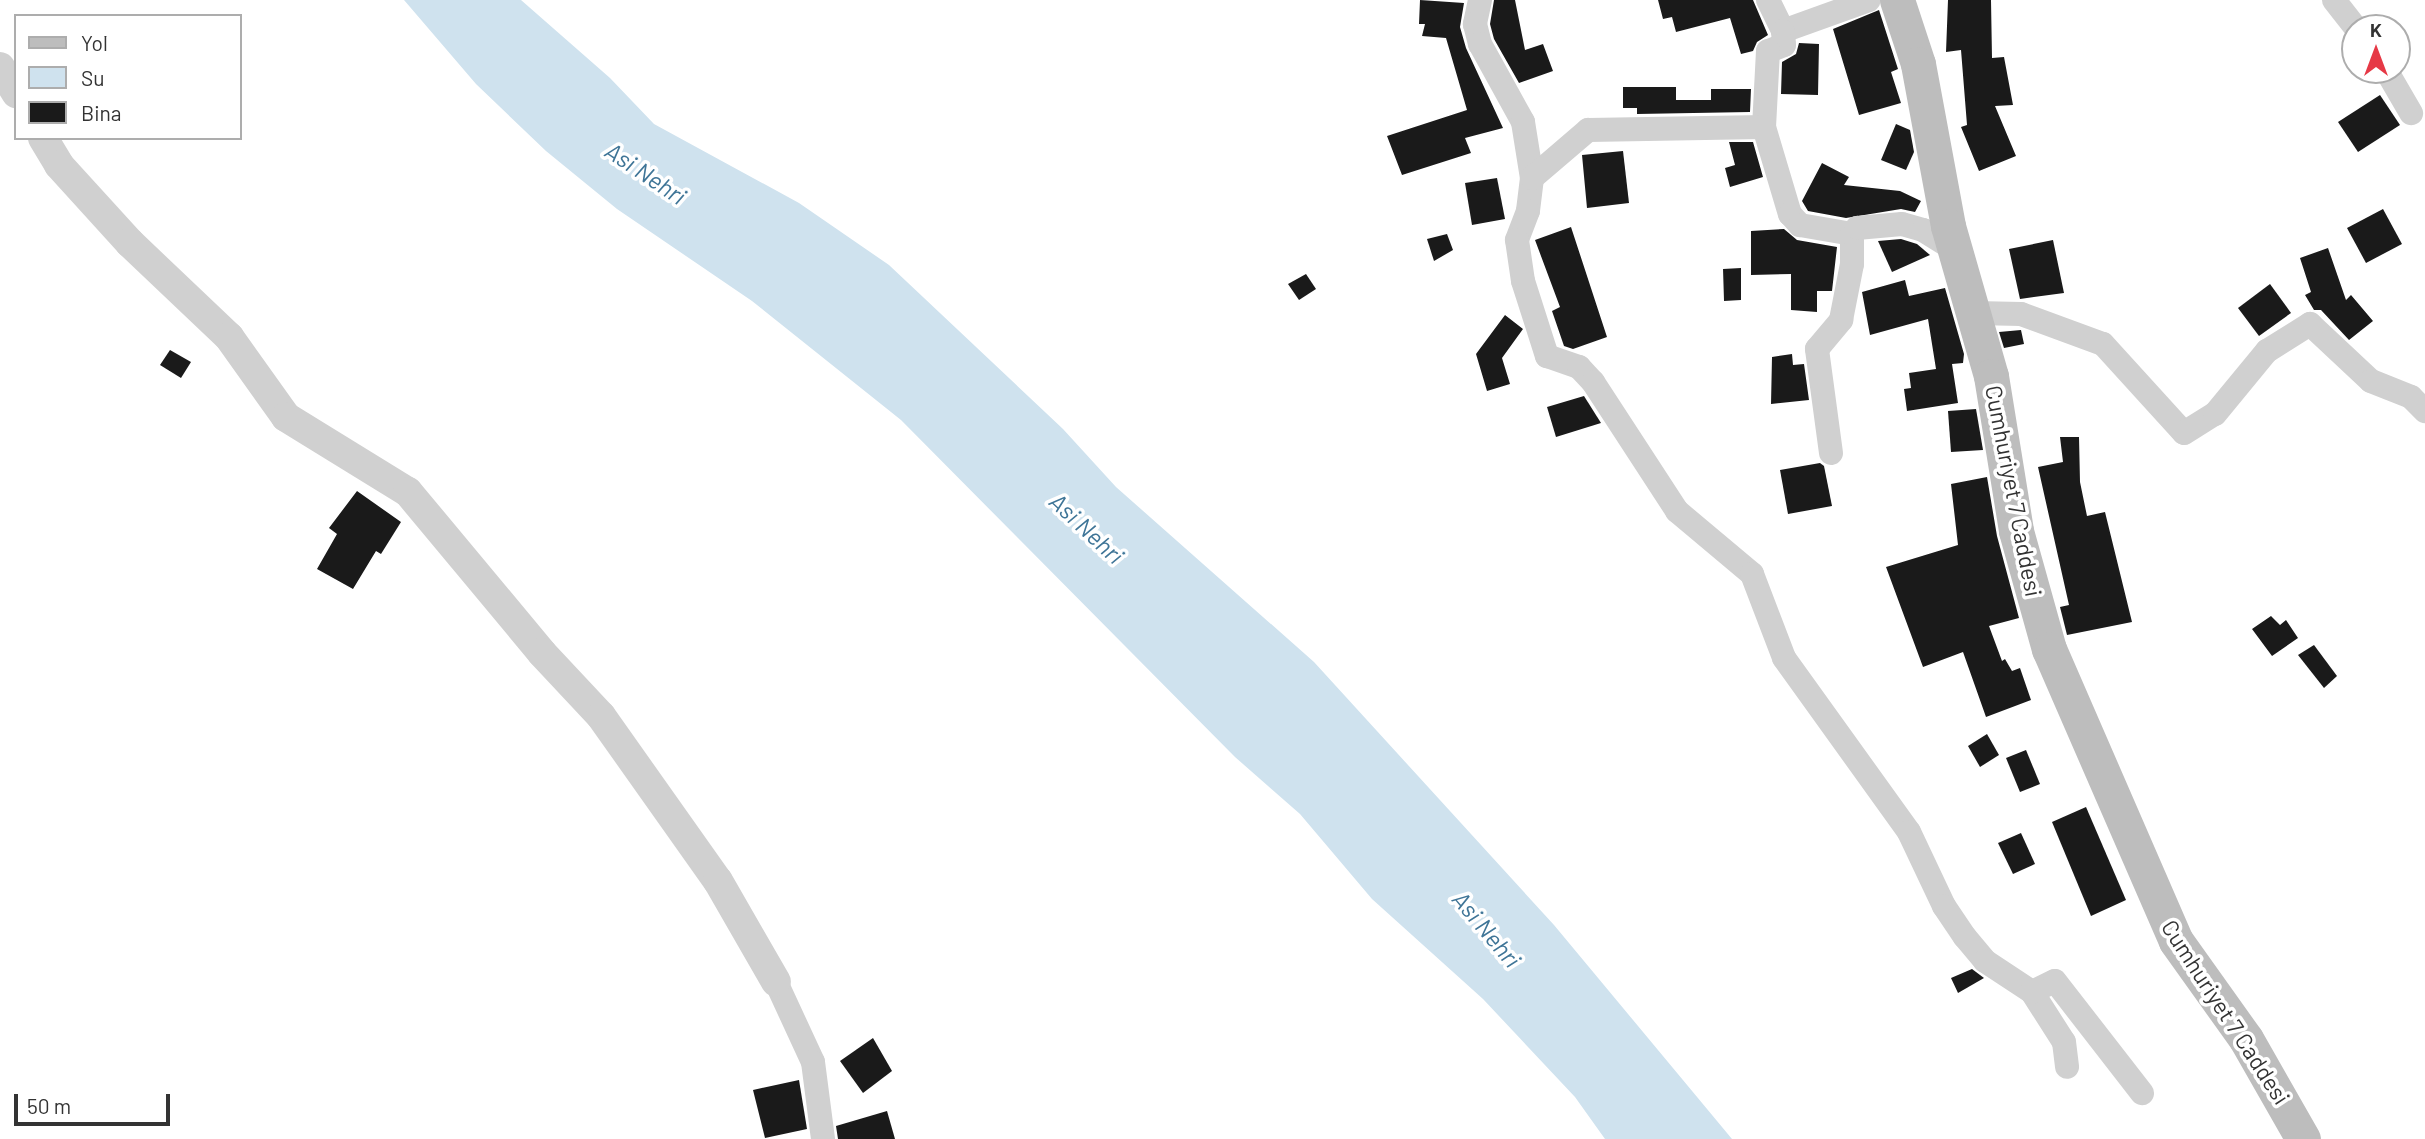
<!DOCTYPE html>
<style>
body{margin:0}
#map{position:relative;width:2425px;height:1139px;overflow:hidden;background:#fff;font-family:Barlow,sans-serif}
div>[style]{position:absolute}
.water>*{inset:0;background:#cfe2ee}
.building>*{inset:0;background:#1a1a1a}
.minor>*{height:24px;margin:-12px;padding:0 12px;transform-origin:12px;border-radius:12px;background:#d0d0d0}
.tertiary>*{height:30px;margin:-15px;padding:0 15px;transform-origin:15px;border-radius:15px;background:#d0d0d0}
.secondary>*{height:35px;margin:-17.5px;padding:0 17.5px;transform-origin:17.5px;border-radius:17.5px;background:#bdbdbd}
span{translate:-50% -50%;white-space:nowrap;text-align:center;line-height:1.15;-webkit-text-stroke:7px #fff;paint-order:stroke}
.street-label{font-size:23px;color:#333}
.water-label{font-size:24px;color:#3f7597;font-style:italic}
.legend{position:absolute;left:14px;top:14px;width:228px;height:126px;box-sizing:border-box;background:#fff;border:2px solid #adadad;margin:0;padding:9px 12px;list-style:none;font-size:21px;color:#333}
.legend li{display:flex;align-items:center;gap:14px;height:35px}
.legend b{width:35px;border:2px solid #adadad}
.north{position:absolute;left:2341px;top:14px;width:70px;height:70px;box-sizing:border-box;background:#fff;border:2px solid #adadad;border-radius:50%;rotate:0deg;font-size:19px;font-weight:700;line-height:28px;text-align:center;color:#333}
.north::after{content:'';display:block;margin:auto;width:24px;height:32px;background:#e63946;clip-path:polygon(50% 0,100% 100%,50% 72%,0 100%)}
.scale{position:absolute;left:14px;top:1094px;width:156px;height:32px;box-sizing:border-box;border:4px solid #333;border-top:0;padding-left:9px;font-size:21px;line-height:24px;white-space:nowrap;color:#333;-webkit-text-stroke:5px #fff;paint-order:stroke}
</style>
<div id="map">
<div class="water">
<div style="clip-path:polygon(404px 0,521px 0,610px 78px,654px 124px,799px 203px,889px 265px,1063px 429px,1116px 487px,1314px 662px,1554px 925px,1732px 1139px,1605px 1139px,1575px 1097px,1483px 999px,1372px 899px,1300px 814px,1235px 757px,901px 420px,752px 301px,617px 209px,546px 151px,476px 84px)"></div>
</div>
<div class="building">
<div style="clip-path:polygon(1420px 0,1464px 3px,1460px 27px,1466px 48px,1503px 128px,1465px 138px,1471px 153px,1402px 175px,1387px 136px,1467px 110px,1446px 38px,1422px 36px,1425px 24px,1419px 24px)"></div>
<div style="clip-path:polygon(1494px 0,1515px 0,1525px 50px,1543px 44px,1553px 71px,1519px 83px,1494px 39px,1490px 24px)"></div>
<div style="clip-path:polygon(1658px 0,1753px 0,1768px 35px,1757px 42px,1753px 51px,1741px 54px,1730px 18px,1676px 32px,1672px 17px,1663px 19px)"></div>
<div style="clip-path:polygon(1948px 0,1991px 0,1992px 58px,2004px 57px,2013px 105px,1995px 106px,2016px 156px,1979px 171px,1961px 127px,1967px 125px,1961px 50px,1946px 52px)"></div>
<div style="clip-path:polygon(1879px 10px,1898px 69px,1891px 72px,1901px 103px,1859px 115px,1833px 29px)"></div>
<div style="clip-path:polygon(1799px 43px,1819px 44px,1818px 95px,1781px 94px,1782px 62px,1796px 54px)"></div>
<div style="clip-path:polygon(1623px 87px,1676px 87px,1676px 100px,1711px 100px,1711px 89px,1751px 89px,1750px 112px,1637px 114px,1637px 108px,1623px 108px)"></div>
<div style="clip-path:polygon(2380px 95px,2400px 125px,2358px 152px,2338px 122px)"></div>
<div style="clip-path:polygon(1896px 124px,1910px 130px,1914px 152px,1906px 170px,1881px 160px)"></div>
<div style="clip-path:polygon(1729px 142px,1753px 142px,1763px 177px,1730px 187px,1725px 168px,1735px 165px)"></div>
<div style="clip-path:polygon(1623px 151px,1629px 203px,1587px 208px,1582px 155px)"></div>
<div style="clip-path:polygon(1822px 163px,1849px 177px,1844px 185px,1900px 191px,1921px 201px,1915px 212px,1901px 209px,1846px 218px,1808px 211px,1802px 201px)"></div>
<div style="clip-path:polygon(1497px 178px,1505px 219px,1472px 225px,1465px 183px)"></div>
<div style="clip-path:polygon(2383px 209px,2402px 244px,2366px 263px,2347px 228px)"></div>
<div style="clip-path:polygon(1571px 227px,1607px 337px,1573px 349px,1564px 346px,1552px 311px,1560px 307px,1535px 240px)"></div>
<div style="clip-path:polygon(1784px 229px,1797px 240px,1837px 247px,1832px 291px,1817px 291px,1817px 312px,1791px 310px,1791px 274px,1751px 275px,1751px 231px)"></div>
<div style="clip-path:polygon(1447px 234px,1453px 250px,1434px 261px,1427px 239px)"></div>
<div style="clip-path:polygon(1901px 239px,1917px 244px,1930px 255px,1892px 272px,1878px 241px)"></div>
<div style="clip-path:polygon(2053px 240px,2064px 293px,2020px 299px,2009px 249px)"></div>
<div style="clip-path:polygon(2328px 248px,2346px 300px,2351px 295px,2373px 321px,2349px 340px,2321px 310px,2314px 310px,2305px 295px,2311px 292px,2300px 258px)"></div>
<div style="clip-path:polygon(1741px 268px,1741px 300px,1724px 301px,1723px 269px)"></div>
<div style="clip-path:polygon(1306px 274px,1316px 289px,1299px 300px,1288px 284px)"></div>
<div style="clip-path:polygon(1905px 280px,1909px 296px,1945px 288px,1964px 354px,1963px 363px,1952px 364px,1958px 403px,1907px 411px,1904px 389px,1911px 388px,1909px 373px,1936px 369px,1928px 319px,1870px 335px,1862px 292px)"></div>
<div style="clip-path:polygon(2270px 284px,2291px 313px,2259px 336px,2238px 308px)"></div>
<div style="clip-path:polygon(1505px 315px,1523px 329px,1502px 358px,1510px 384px,1487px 391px,1476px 354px)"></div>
<div style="clip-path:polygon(2021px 330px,2024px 344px,2004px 348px,1999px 332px)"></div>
<div style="clip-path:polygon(170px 350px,191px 362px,181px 378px,160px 365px)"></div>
<div style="clip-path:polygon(1792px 354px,1793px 365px,1804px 364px,1809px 400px,1771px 404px,1772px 357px)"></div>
<div style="clip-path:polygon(1584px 396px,1601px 423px,1556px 437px,1547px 407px)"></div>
<div style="clip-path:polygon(1976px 409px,1983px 450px,1951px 452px,1948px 411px)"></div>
<div style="clip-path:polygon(2060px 437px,2079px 437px,2080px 482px,2087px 516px,2105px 512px,2132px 622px,2067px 635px,2060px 607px,2069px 605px,2038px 467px,2063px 462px)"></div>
<div style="clip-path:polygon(1820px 463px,1824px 466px,1832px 506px,1788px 514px,1780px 470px)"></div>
<div style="clip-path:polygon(1987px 477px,1997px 536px,2019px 618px,1989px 626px,2002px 661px,2005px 659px,2012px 671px,2020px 668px,2031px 700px,1986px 717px,1963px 652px,1923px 667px,1886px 567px,1958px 545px,1951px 484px)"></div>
<div style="clip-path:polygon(357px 491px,401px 522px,381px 554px,376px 551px,353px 589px,317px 569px,337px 534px,329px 528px)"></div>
<div style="clip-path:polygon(2271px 616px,2280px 625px,2286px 620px,2298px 638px,2272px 656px,2252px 629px)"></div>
<div style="clip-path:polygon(2314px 645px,2337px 676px,2324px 688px,2298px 655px)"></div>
<div style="clip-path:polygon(1987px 734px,1999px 755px,1980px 767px,1968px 746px)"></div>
<div style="clip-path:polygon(2026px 750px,2040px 784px,2020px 792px,2006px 758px)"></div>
<div style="clip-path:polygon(2086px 807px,2126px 900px,2091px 916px,2052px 822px)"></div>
<div style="clip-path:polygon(2021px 833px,2035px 864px,2013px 874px,1998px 843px)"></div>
<div style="clip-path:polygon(1972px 969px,1984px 978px,1958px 993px,1951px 978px)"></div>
<div style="clip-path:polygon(873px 1038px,892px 1071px,863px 1093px,840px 1061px)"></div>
<div style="clip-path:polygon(799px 1080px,807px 1129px,765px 1138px,753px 1090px)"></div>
<div style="clip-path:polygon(887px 1111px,895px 1139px,838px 1139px,836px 1126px)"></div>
</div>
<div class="minor">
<div style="left:1480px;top:0;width:25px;rotate:102deg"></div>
<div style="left:1475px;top:24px;width:21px;rotate:76deg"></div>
<div style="left:1480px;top:44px;width:89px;rotate:61.1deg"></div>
<div style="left:1523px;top:122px;width:57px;rotate:80.9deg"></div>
<div style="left:1532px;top:178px;width:33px;rotate:97deg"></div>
<div style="left:1528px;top:211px;width:31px;rotate:111deg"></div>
<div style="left:1517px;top:240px;width:41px;rotate:81.7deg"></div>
<div style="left:1523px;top:281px;width:79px;rotate:72.3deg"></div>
<div style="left:1547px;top:356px;width:34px;rotate:19deg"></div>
<div style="left:1579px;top:367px;width:21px;rotate:47deg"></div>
<div style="left:1593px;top:382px;width:154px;rotate:56.9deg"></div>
<div style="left:1677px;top:511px;width:98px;rotate:40deg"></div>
<div style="left:1752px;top:574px;width:90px;rotate:69.1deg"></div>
<div style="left:1784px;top:658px;width:214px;rotate:54.3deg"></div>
<div style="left:1909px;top:832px;width:82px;rotate:64.7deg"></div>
<div style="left:1944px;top:906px;width:37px;rotate:56deg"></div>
<div style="left:1965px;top:937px;width:31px;rotate:50deg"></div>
<div style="left:1985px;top:961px;width:56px;rotate:33.4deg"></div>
<div style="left:2032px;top:992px;width:59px;rotate:57.4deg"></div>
<div style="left:2064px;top:1042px;width:25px;rotate:83deg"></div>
<div style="left:1768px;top:0;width:34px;rotate:64deg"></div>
<div style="left:1783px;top:31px;width:91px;rotate:-19.8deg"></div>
<div style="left:2334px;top:0;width:36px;rotate:52deg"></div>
<div style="left:1783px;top:31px;width:14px;rotate:86deg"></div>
<div style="left:1784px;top:45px;width:17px;rotate:159deg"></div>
<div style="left:1768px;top:51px;width:76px;rotate:93deg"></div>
<div style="left:1764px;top:127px;width:91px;rotate:73.4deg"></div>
<div style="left:1790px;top:214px;width:15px;rotate:48deg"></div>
<div style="left:1800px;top:225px;width:53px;rotate:9.8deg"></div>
<div style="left:2386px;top:70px;width:50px;rotate:59.8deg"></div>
<div style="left:1532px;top:178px;width:74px;rotate:-40.6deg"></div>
<div style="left:1588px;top:130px;width:176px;rotate:-1deg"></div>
<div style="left:1975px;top:313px;width:46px;rotate:1.2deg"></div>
<div style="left:2021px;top:314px;width:87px;rotate:20.1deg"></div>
<div style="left:2103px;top:344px;width:120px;rotate:47.7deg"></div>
<div style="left:2184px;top:433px;width:36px;rotate:-32deg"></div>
<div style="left:2215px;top:414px;width:82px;rotate:-50.5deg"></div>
<div style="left:2267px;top:351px;width:51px;rotate:-32.1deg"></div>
<div style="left:2310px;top:324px;width:83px;rotate:43.1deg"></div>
<div style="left:2371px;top:381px;width:43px;rotate:21.8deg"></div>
<div style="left:2411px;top:397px;width:20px;rotate:45deg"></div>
<div style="left:1831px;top:453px;width:105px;rotate:-97.7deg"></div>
<div style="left:1817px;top:349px;width:38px;rotate:-50deg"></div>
<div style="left:1841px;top:320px;width:57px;rotate:-78.9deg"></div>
<div style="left:1852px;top:264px;width:30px;rotate:-90deg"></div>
<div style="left:1852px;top:234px;width:8px;rotate:-50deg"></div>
<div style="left:1857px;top:228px;width:45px;rotate:-5.1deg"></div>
<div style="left:1902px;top:224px;width:22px;rotate:16deg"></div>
<div style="left:1923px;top:230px;width:38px;rotate:32deg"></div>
<div style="left:776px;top:982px;width:88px;rotate:65.2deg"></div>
<div style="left:813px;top:1062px;width:78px;rotate:82.6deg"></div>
<div style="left:2032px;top:992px;width:25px;rotate:-26deg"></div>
<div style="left:2055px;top:981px;width:142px;rotate:52.2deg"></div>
</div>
<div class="tertiary">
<div style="left:0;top:67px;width:31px;rotate:58deg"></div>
<div style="left:43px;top:138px;width:31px;rotate:59deg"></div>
<div style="left:59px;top:165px;width:105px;rotate:47.7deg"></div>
<div style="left:130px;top:243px;width:137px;rotate:43.5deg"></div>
<div style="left:229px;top:337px;width:98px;rotate:54.5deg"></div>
<div style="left:286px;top:417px;width:143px;rotate:31.6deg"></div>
<div style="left:408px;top:492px;width:209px;rotate:50.2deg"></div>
<div style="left:542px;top:653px;width:86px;rotate:46.9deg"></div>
<div style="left:601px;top:716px;width:202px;rotate:54.7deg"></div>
<div style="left:718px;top:881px;width:116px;rotate:60.1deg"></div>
</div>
<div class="secondary">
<div style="left:1897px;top:0;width:67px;rotate:71.8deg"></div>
<div style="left:1918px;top:64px;width:165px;rotate:79.5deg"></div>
<div style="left:1948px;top:226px;width:156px;rotate:74deg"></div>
<div style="left:1991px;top:376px;width:157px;rotate:80.8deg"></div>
<div style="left:2016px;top:531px;width:123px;rotate:74.4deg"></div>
<div style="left:2049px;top:649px;width:318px;rotate:66.5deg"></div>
<div style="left:2176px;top:941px;width:120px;rotate:54.5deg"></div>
<div style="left:2246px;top:1039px;width:115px;rotate:60.3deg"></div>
</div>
<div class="street-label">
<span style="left:2014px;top:491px;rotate:79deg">Cumhuriyet 7 Caddesi</span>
<span style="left:2226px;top:1012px;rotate:57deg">Cumhuriyet 7 Caddesi</span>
</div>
<div class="water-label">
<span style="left:646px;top:173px;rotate:34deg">Asi Nehri</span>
<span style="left:1087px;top:528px;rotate:43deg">Asi Nehri</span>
<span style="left:1487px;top:929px;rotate:50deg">Asi Nehri</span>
</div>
<ul class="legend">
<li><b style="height:9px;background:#bdbdbd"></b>Yol</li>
<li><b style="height:19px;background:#cfe2ee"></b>Su</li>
<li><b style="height:19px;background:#1a1a1a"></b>Bina</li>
</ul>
<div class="north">K</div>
<div class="scale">50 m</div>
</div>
